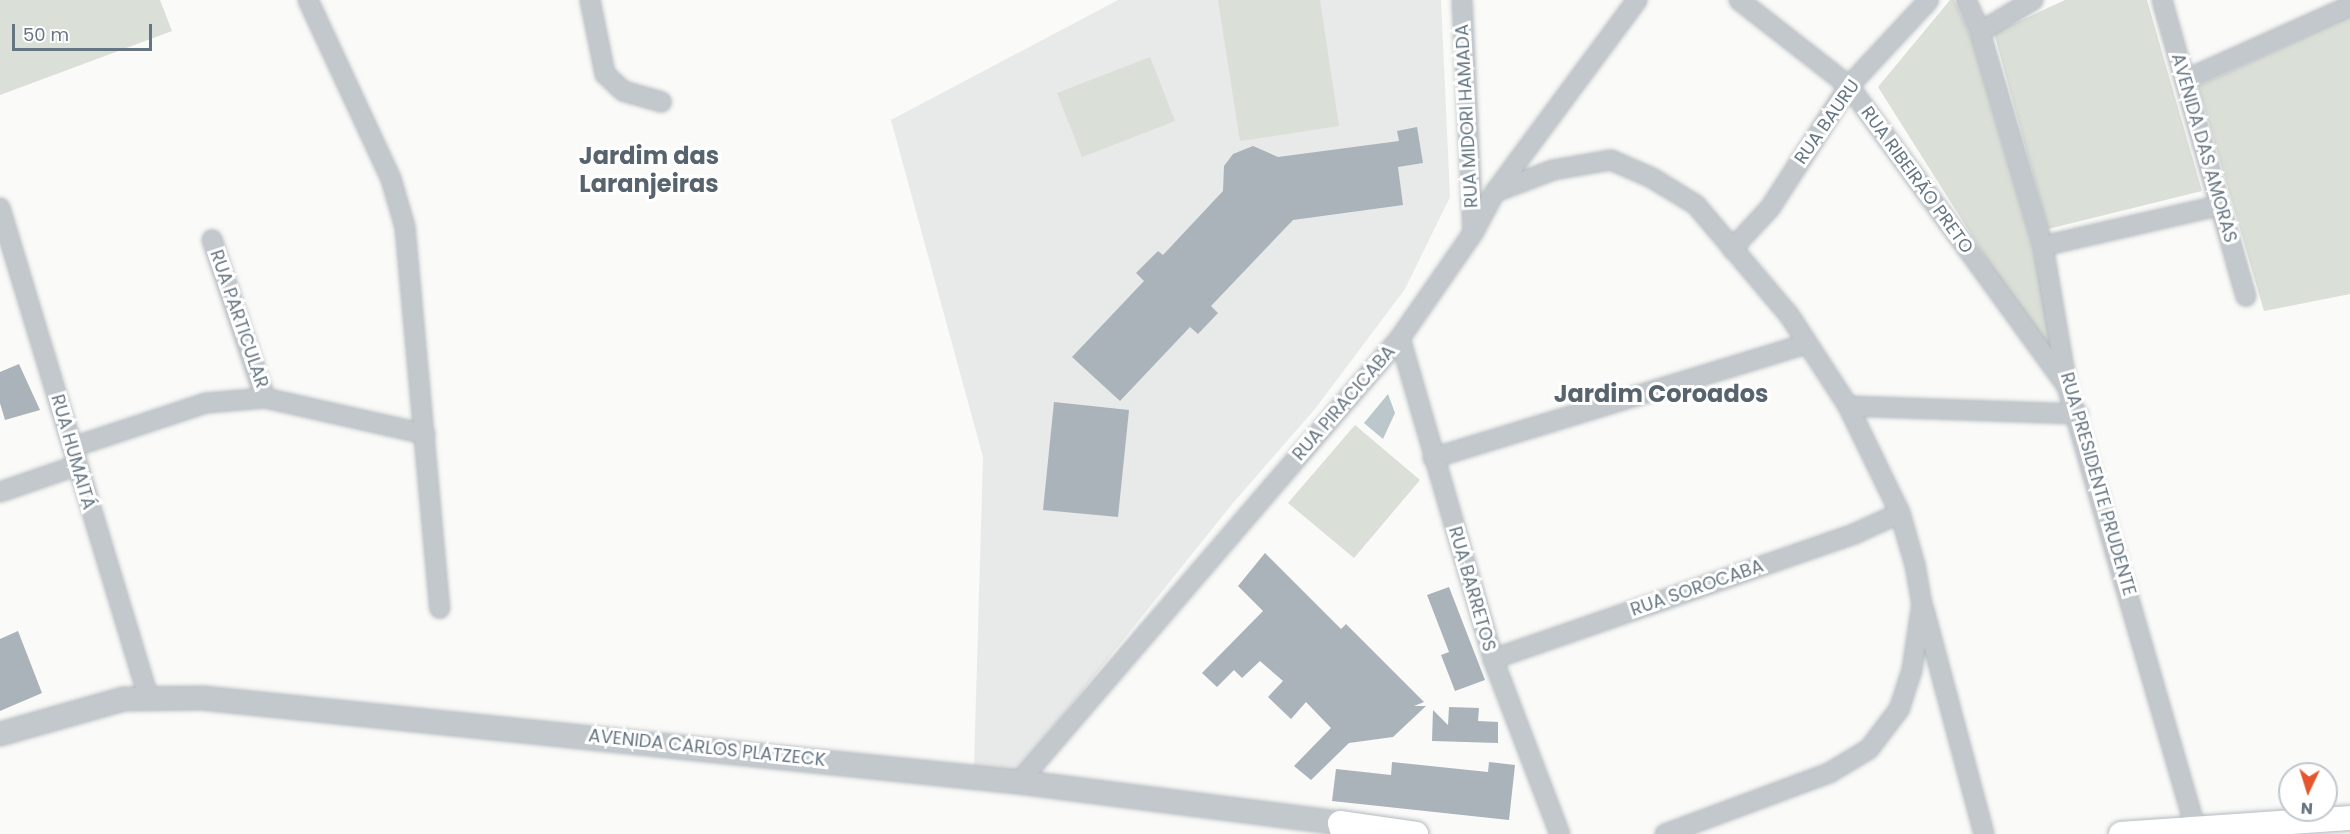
<!DOCTYPE html>
<meta charset="utf-8">
<style>
body{margin:0}
#map{position:relative;width:2350px;height:834px;overflow:hidden;background:#fafaf8;font-family:Poppins,sans-serif}
div>[style]{position:absolute}
.built>*{inset:0;background:#e8e9e9}
.green>*{inset:0;background:#dadfd7}
.water>*{inset:0;background:#bbc7cb}
.building>*{inset:0;background:#aab3b9}
.roads{filter:drop-shadow(0 0 2px #b3babf) drop-shadow(0 0 2px #b3babf)}
.minor>*{height:18px;margin:-9px;padding:0 9px;transform-origin:9px;border-radius:9px;background:#c3c8cc}
.tertiary>*{height:22px;margin:-11px;padding:0 11px;transform-origin:11px;border-radius:11px;background:#c3c8cc}
.secondary>*{height:24px;margin:-12px;padding:0 12px;transform-origin:12px;border-radius:12px;background:#fff}
span{translate:-50% -50%;white-space:nowrap;text-align:center;line-height:1.15;-webkit-text-stroke:6px #fff;paint-order:stroke}
.street-label{font-size:18px;color:#657683}
.district-label{font-size:24px;color:#57646e;font-weight:700}
.north{position:absolute;left:2278px;top:762px;width:60px;height:60px;box-sizing:border-box;background:#fff;border:2px solid #c1c8cd;border-radius:50%;rotate:184deg;font-size:16px;font-weight:700;line-height:24px;text-align:center;color:#657683}
.north::after{content:'';display:block;margin:auto;width:21px;height:27px;background:#e4572e;clip-path:polygon(50% 0,100% 100%,50% 72%,0 100%)}
.scale{position:absolute;left:12px;top:24px;width:140px;height:27px;box-sizing:border-box;border:3px solid #657683;border-top:0;padding-left:8px;font-size:18px;line-height:21px;white-space:nowrap;color:#657683;-webkit-text-stroke:4px #fff;paint-order:stroke}
</style>
<div id="map">
<div class="built">
<div style="clip-path:polygon(1118px 0,1441px 0,1450px 197px,1405px 289px,1315px 409px,1233px 503px,1014px 776px,974px 766px,983px 457px,891px 120px)"></div>
</div>
<div class="green">
<div style="clip-path:polygon(0 0,160px 0,172px 31px,0 95px)"></div>
<div style="clip-path:polygon(1218px 0,1320px 0,1339px 126px,1240px 141px)"></div>
<div style="clip-path:polygon(1950px 0,1954px 0,1972px 39px,2033px 247px,2058px 372px,1878px 87px)"></div>
<div style="clip-path:polygon(2065px 0,2147px 0,2202px 191px,2048px 229px,1994px 33px)"></div>
<div style="clip-path:polygon(2350px 16px,2350px 294px,2264px 311px,2198px 86px)"></div>
<div style="clip-path:polygon(1150px 57px,1175px 121px,1082px 157px,1057px 93px)"></div>
<div style="clip-path:polygon(1355px 425px,1420px 480px,1354px 558px,1288px 503px)"></div>
</div>
<div class="water">
<div style="clip-path:polygon(1388px 394px,1395px 413px,1383px 439px,1364px 423px)"></div>
</div>
<div class="building">
<div style="clip-path:polygon(1417px 127px,1423px 163px,1398px 167px,1403px 205px,1293px 220px,1211px 306px,1218px 313px,1198px 334px,1190px 327px,1120px 401px,1072px 357px,1144px 281px,1136px 273px,1158px 251px,1163px 255px,1223px 191px,1224px 166px,1233px 154px,1253px 146px,1278px 157px,1399px 141px,1397px 131px)"></div>
<div style="clip-path:polygon(19px 364px,40px 410px,5px 420px,0 403px,0 372px)"></div>
<div style="clip-path:polygon(1054px 402px,1129px 410px,1118px 517px,1043px 510px)"></div>
<div style="clip-path:polygon(1265px 553px,1341px 629px,1346px 624px,1424px 702px,1414px 706px,1426px 706px,1393px 737px,1349px 743px,1311px 780px,1294px 766px,1331px 728px,1306px 702px,1291px 719px,1268px 697px,1283px 681px,1260px 661px,1242px 678px,1234px 670px,1217px 687px,1202px 673px,1263px 611px,1238px 586px)"></div>
<div style="clip-path:polygon(1449px 587px,1485px 680px,1455px 691px,1441px 655px,1449px 652px,1427px 595px)"></div>
<div style="clip-path:polygon(18px 631px,42px 693px,0 711px,0 639px)"></div>
<div style="clip-path:polygon(1449px 707px,1479px 708px,1478px 721px,1498px 722px,1498px 743px,1432px 741px,1433px 710px,1448px 725px)"></div>
<div style="clip-path:polygon(1392px 762px,1488px 772px,1489px 762px,1515px 765px,1509px 820px,1332px 801px,1336px 769px,1391px 775px)"></div>
</div>
<div class="roads">
<div class="minor">
<div style="left:308px;top:0;width:197px;rotate:65.1deg"></div>
<div style="left:391px;top:179px;width:50px;rotate:73.7deg"></div>
<div style="left:405px;top:227px;width:383px;rotate:84.8deg"></div>
<div style="left:590px;top:0;width:76px;rotate:78.5deg"></div>
<div style="left:605px;top:74px;width:25px;rotate:43deg"></div>
<div style="left:623px;top:91px;width:40px;rotate:16deg"></div>
<div style="left:1462px;top:0;width:232px;rotate:87.3deg"></div>
<div style="left:1739px;top:0;width:140px;rotate:38deg"></div>
<div style="left:1849px;top:86px;width:366px;rotate:54deg"></div>
<div style="left:1966px;top:0;width:35px;rotate:66deg"></div>
<div style="left:1980px;top:32px;width:223px;rotate:73.6deg"></div>
<div style="left:2043px;top:246px;width:142px;rotate:80.3deg"></div>
<div style="left:2067px;top:386px;width:461px;rotate:73.8deg"></div>
<div style="left:2162px;top:0;width:308px;rotate:74.2deg"></div>
<div style="left:1980px;top:32px;width:62px;rotate:-31.1deg"></div>
<div style="left:2185px;top:80px;width:181px;rotate:-24.2deg"></div>
<div style="left:1495px;top:192px;width:62px;rotate:-20.8deg"></div>
<div style="left:1553px;top:170px;width:59px;rotate:-9.8deg"></div>
<div style="left:1611px;top:160px;width:45px;rotate:23.7deg"></div>
<div style="left:1652px;top:178px;width:52px;rotate:31.5deg"></div>
<div style="left:1696px;top:205px;width:144px;rotate:49.8deg"></div>
<div style="left:1789px;top:315px;width:108px;rotate:57deg"></div>
<div style="left:1848px;top:406px;width:119px;rotate:64.1deg"></div>
<div style="left:1900px;top:513px;width:54px;rotate:73.9deg"></div>
<div style="left:1915px;top:565px;width:39px;rotate:80deg"></div>
<div style="left:1922px;top:603px;width:68px;rotate:98.5deg"></div>
<div style="left:1912px;top:670px;width:40px;rotate:108deg"></div>
<div style="left:1900px;top:708px;width:51px;rotate:127.1deg"></div>
<div style="left:1869px;top:749px;width:47px;rotate:149deg"></div>
<div style="left:1829px;top:773px;width:175px;rotate:159.6deg"></div>
<div style="left:0;top:208px;width:510px;rotate:73.13deg"></div>
<div style="left:2043px;top:246px;width:180px;rotate:-12.9deg"></div>
<div style="left:1732px;top:249px;width:56px;rotate:-47.2deg"></div>
<div style="left:1770px;top:208px;width:145px;rotate:-57.1deg"></div>
<div style="left:1849px;top:86px;width:117px;rotate:-47.1deg"></div>
<div style="left:1400px;top:338px;width:334px;rotate:73.8deg"></div>
<div style="left:1493px;top:659px;width:187px;rotate:69.1deg"></div>
<div style="left:265px;top:398px;width:164px;rotate:12.7deg"></div>
<div style="left:1848px;top:406px;width:230px;rotate:2deg"></div>
<div style="left:73px;top:447px;width:140px;rotate:-18.3deg"></div>
<div style="left:206px;top:403px;width:59px;rotate:-4.8deg"></div>
<div style="left:265px;top:398px;width:167px;rotate:-108.5deg"></div>
<div style="left:1433px;top:458px;width:390px;rotate:-17deg"></div>
<div style="left:0;top:492px;width:79px;rotate:-19.1deg"></div>
<div style="left:1924px;top:610px;width:232px;rotate:75deg"></div>
<div style="left:1493px;top:659px;width:384px;rotate:-19.1deg"></div>
<div style="left:1856px;top:533px;width:48px;rotate:-24.4deg"></div>
<div style="left:1019px;top:782px;width:585px;rotate:-49.37deg"></div>
<div style="left:1400px;top:338px;width:128px;rotate:-55.2deg"></div>
<div style="left:1473px;top:233px;width:47px;rotate:-61.8deg"></div>
<div style="left:1495px;top:192px;width:239px;rotate:-53.5deg"></div>
</div>
<div class="tertiary">
<div style="left:0;top:734px;width:129px;rotate:-15.8deg"></div>
<div style="left:124px;top:699px;width:78px;rotate:-0.7deg"></div>
<div style="left:202px;top:698px;width:821px;rotate:5.87deg"></div>
<div style="left:1019px;top:782px;width:324px;rotate:7.3deg"></div>
</div>
<div class="secondary">
<div style="left:1343px;top:834px;width:11px;rotate:-105deg"></div>
<div style="left:1340px;top:823px;width:77px;rotate:8.2deg"></div>
<div style="left:2121px;top:834px;width:230px;rotate:-4deg"></div>
</div>
</div>
<div class="street-label">
<span style="left:1467px;top:116px;rotate:-93deg">RUA MIDORI HAMADA</span>
<span style="left:1827px;top:122px;rotate:-55deg">RUA BAURU</span>
<span style="left:2204px;top:148px;rotate:74deg">AVENIDA DAS AMORAS</span>
<span style="left:1917px;top:180px;rotate:54deg">RUA RIBEIRÃO PRETO</span>
<span style="left:239px;top:319px;rotate:71deg">RUA PARTICULAR</span>
<span style="left:1344px;top:403px;rotate:-49deg">RUA PIRACICABA</span>
<span style="left:73px;top:452px;rotate:74deg">RUA HUMAITÁ</span>
<span style="left:2098px;top:484px;rotate:74deg">RUA PRESIDENTE PRUDENTE</span>
<span style="left:1697px;top:588px;rotate:-19deg">RUA SOROCABA</span>
<span style="left:1472px;top:589px;rotate:74deg">RUA BARRETOS</span>
<span style="left:707px;top:748px;rotate:6deg">AVENIDA CARLOS PLATZECK</span>
</div>
<div class="district-label">
<span style="left:649px;top:170px">Jardim das<br>Laranjeiras</span>
<span style="left:1661px;top:394px">Jardim Coroados</span>
</div>
<div class="north">N</div>
<div class="scale">50 m</div>
</div>
